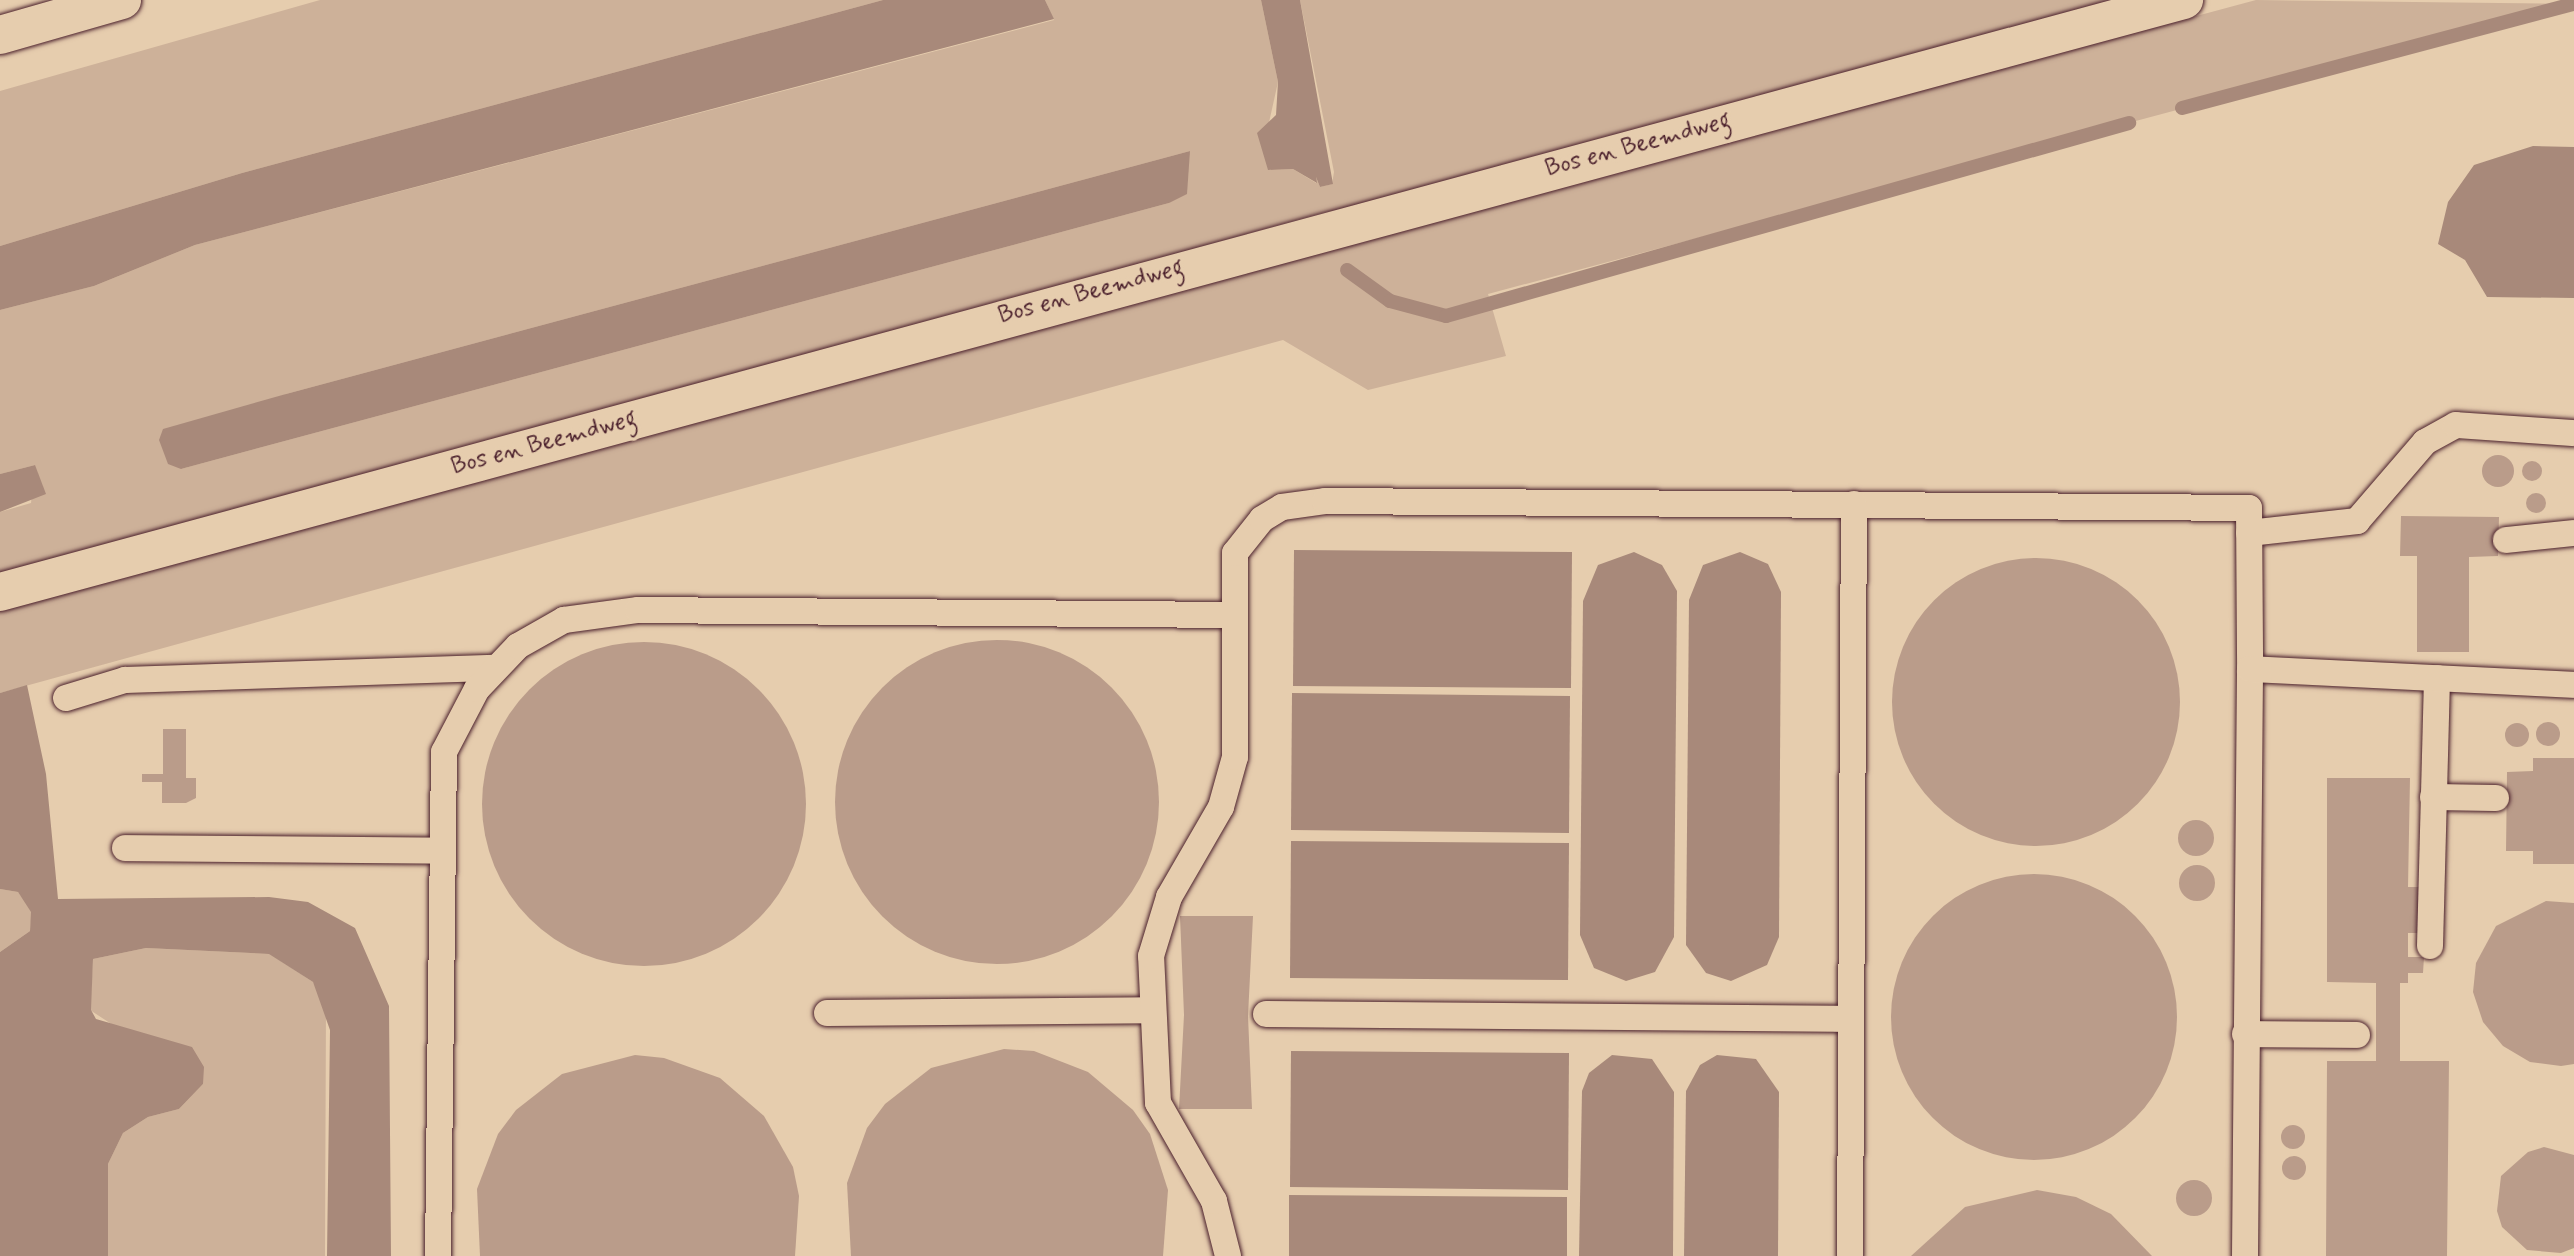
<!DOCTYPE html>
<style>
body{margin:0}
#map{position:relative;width:2574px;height:1256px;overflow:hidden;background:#e6cdae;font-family:Mynerve,sans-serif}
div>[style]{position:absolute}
.green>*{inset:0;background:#cdb199}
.water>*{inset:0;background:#a8897a}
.stream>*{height:14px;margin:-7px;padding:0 7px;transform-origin:7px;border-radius:7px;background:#a8897a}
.building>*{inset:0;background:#ba9c8a}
.round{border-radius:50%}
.roads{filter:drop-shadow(0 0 2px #4a1f2b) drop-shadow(0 0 2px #4a1f2b)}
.service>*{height:26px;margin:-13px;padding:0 13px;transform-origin:13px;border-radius:13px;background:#e6cdae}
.minor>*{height:38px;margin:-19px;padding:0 19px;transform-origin:19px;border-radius:19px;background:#e6cdae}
.trunk>*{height:38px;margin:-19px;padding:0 19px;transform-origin:19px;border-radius:19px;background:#e6cdae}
span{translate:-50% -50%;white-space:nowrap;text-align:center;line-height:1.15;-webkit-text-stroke:7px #e6cdae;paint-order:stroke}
.street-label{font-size:24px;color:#4a1f2b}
</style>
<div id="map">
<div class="green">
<div style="clip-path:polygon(320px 0,883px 0,242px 173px,0 246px,0 91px)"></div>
<div style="clip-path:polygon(evenodd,1045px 0,1261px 0,1278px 82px,1268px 127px,1269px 170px,1293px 169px,1316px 183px,1316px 177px,1320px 187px,1332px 184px,1334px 172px,1300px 0,2159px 0,1418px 196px,1325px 212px,0 581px,0 512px,31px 503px,35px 465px,0 474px,0 310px,94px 286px,195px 245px,1054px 20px,1045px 0,1190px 151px,1169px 203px,181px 469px,286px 394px,1190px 151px)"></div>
<div style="clip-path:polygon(2256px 0,2574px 4px,1488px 294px,1506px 356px,1368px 390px,1283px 340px,0 693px,0 608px)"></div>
<div style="clip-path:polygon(0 889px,18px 892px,32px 911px,30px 931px,0 952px)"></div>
<div style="clip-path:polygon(146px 948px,270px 954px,313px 982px,326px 1003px,325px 1256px,108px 1256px,108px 1164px,123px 1133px,148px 1117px,179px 1109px,203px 1084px,90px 1010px,93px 959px)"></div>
</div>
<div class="water">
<div style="clip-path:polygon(883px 0,1045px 0,1054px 19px,195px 245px,94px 286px,0 310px,0 246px,242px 173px)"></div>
<div style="clip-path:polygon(1261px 0,1300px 0,1333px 184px,1320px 187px,1316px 177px,1317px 183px,1293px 169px,1268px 170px,1257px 133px,1276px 115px,1278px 82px)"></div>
<div style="clip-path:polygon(2533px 146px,2574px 147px,2574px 298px,2487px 297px,2465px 260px,2438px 244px,2448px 202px,2474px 165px)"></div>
<div style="clip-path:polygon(1190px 151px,1187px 194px,1169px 203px,181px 469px,168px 464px,159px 440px,163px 429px,286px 394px)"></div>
<div style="clip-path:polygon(35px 465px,46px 494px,0 512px,0 474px)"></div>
<div style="clip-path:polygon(1294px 550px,1572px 552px,1571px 688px,1293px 686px)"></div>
<div style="clip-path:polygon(1634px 552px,1662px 565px,1677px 591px,1674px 937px,1655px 972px,1626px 981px,1594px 968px,1580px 935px,1583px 601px,1598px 565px)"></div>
<div style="clip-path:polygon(1740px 552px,1768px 564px,1781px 592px,1779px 937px,1767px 965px,1731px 981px,1706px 973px,1686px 945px,1689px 600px,1703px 565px)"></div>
<div style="clip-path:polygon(27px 685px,46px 774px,58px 899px,269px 897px,308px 902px,355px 928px,389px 1006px,391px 1256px,327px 1256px,330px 1030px,313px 982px,269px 954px,146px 948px,93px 959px,91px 1010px,96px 1019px,192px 1047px,204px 1067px,203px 1084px,179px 1109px,148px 1117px,123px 1133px,108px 1164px,108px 1256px,0 1256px,0 952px,30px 931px,31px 912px,18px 892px,0 889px,0 693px)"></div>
<div style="clip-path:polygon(1292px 693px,1570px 696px,1569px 833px,1291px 830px)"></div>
<div style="clip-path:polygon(1291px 841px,1569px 843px,1568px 980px,1290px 978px)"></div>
<div style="clip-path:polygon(1291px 1051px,1569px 1053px,1568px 1190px,1290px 1187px)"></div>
<div style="clip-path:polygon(1612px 1055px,1652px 1059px,1674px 1092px,1673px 1256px,1579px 1256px,1582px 1091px,1589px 1073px)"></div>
<div style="clip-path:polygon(1717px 1055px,1756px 1059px,1779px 1092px,1778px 1256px,1684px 1256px,1686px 1091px,1700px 1065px)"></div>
<div style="clip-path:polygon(1289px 1195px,1567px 1197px,1567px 1256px,1289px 1256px)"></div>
</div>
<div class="stream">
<div style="left:2182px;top:108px;width:406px;rotate:-14.9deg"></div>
<div style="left:1347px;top:270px;width:53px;rotate:35.8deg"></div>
<div style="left:1390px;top:301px;width:58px;rotate:15deg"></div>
<div style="left:1446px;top:316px;width:710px;rotate:-15.78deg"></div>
</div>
<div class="building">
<div class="round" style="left:2482px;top:455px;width:32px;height:32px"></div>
<div class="round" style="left:2522px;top:461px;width:20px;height:20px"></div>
<div class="round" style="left:2526px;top:493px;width:20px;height:20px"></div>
<div style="clip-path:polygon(2401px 516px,2499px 517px,2498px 556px,2469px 557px,2469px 652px,2417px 652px,2417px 556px,2400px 556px)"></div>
<div class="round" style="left:1892px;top:558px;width:288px;height:288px"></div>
<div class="round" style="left:835px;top:640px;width:324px;height:324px"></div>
<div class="round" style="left:482px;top:642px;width:324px;height:324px"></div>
<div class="round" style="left:2536px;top:722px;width:24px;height:24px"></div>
<div class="round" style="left:2505px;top:723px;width:24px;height:24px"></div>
<div style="clip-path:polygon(163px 729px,186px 729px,186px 778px,196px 778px,196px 798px,186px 803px,162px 803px,162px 782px,142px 782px,142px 774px,163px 774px)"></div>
<div style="clip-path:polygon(2533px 758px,2574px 758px,2574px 864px,2533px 864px,2533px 851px,2506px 851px,2507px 772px,2533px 771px)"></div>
<div style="clip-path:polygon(2327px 778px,2410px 778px,2408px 887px,2419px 887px,2418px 933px,2408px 933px,2408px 957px,2424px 957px,2423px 973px,2408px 973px,2408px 983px,2400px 983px,2400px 1061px,2449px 1061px,2447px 1256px,2326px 1256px,2327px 1061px,2376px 1061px,2376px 983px,2327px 982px)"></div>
<div class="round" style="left:2178px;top:820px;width:36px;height:36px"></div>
<div class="round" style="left:2179px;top:865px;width:36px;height:36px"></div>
<div class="round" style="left:1891px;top:874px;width:286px;height:286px"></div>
<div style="clip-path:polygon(2546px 901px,2574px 903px,2574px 1064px,2561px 1066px,2530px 1062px,2503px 1046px,2483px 1022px,2473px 992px,2476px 963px,2496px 926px)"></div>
<div style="clip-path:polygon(1180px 916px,1253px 916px,1248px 1016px,1252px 1109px,1179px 1109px,1184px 1015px)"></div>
<div style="clip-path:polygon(1004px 1049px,1034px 1051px,1088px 1072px,1133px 1110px,1150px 1134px,1168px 1190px,1163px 1256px,851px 1256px,847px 1183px,867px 1128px,885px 1104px,931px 1068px)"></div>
<div style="clip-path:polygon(635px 1055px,664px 1058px,720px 1078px,764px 1116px,793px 1167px,799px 1196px,795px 1256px,480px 1256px,477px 1189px,498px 1134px,516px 1110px,562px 1074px)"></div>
<div class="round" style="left:2281px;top:1125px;width:24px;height:24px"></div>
<div style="clip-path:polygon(2544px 1147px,2574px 1155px,2574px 1248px,2561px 1253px,2527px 1250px,2502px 1227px,2497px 1211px,2501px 1176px,2528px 1152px)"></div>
<div class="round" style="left:2282px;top:1156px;width:24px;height:24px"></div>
<div class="round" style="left:2176px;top:1180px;width:36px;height:36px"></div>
<div style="clip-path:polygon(2037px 1190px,2076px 1197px,2111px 1214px,2152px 1256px,1911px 1256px,1965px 1207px)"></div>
</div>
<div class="roads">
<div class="service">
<div style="left:2249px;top:533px;width:109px;rotate:-6.3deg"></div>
<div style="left:2357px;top:521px;width:104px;rotate:-49.3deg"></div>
<div style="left:2425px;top:442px;width:35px;rotate:-29deg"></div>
<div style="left:2456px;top:425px;width:118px;rotate:3.9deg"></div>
<div style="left:2506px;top:540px;width:68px;rotate:-5.9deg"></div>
<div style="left:66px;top:698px;width:62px;rotate:-17deg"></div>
<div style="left:125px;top:680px;width:370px;rotate:-1.9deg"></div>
<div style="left:2433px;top:797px;width:63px;rotate:0.9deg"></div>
<div style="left:125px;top:848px;width:316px;rotate:0.5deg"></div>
<div style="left:2430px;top:946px;width:268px;rotate:-88.5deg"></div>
<div style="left:827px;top:1013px;width:325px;rotate:-0.5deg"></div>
<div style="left:1266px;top:1014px;width:585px;rotate:0.49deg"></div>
<div style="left:2245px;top:1034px;width:112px;rotate:0.5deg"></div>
<div style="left:438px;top:1256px;width:504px;rotate:-89.32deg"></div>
<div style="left:444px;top:752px;width:71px;rotate:-62.4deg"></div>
<div style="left:477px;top:689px;width:59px;rotate:-46.4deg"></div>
<div style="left:518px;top:646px;width:53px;rotate:-29.5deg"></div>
<div style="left:564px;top:620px;width:75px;rotate:-7.7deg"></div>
<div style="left:638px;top:610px;width:595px;rotate:0.48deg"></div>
<div style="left:1228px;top:1256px;width:57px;rotate:-104.3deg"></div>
<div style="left:1214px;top:1201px;width:113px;rotate:-119.7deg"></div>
<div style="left:1158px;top:1103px;width:147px;rotate:-92.7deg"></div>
<div style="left:1151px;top:956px;width:62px;rotate:-73deg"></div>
<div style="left:1169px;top:897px;width:104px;rotate:-60deg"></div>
<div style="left:1221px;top:807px;width:52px;rotate:-74.4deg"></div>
<div style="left:1235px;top:757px;width:204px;rotate:-90deg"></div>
<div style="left:1235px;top:553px;width:43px;rotate:-51.5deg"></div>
<div style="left:1262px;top:519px;width:23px;rotate:-31deg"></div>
<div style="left:1282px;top:507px;width:43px;rotate:-7.9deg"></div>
<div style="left:1325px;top:501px;width:924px;rotate:0.43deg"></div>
<div style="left:2249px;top:508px;width:161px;rotate:89.6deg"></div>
<div style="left:1850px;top:1256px;width:752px;rotate:-89.7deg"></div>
<div style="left:2245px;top:1256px;width:587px;rotate:-89.51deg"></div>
<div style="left:2250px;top:669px;width:324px;rotate:2.8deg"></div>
</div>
<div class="minor">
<div style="left:0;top:592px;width:2263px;rotate:-15.17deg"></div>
</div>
<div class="trunk">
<div style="left:0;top:35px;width:127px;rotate:-16deg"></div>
</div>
</div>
<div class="street-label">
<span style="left:1638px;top:145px;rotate:-15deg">Bos en Beemdweg</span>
<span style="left:1091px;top:292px;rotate:-15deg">Bos en Beemdweg</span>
<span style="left:544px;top:443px;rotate:-15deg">Bos en Beemdweg</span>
</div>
</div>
